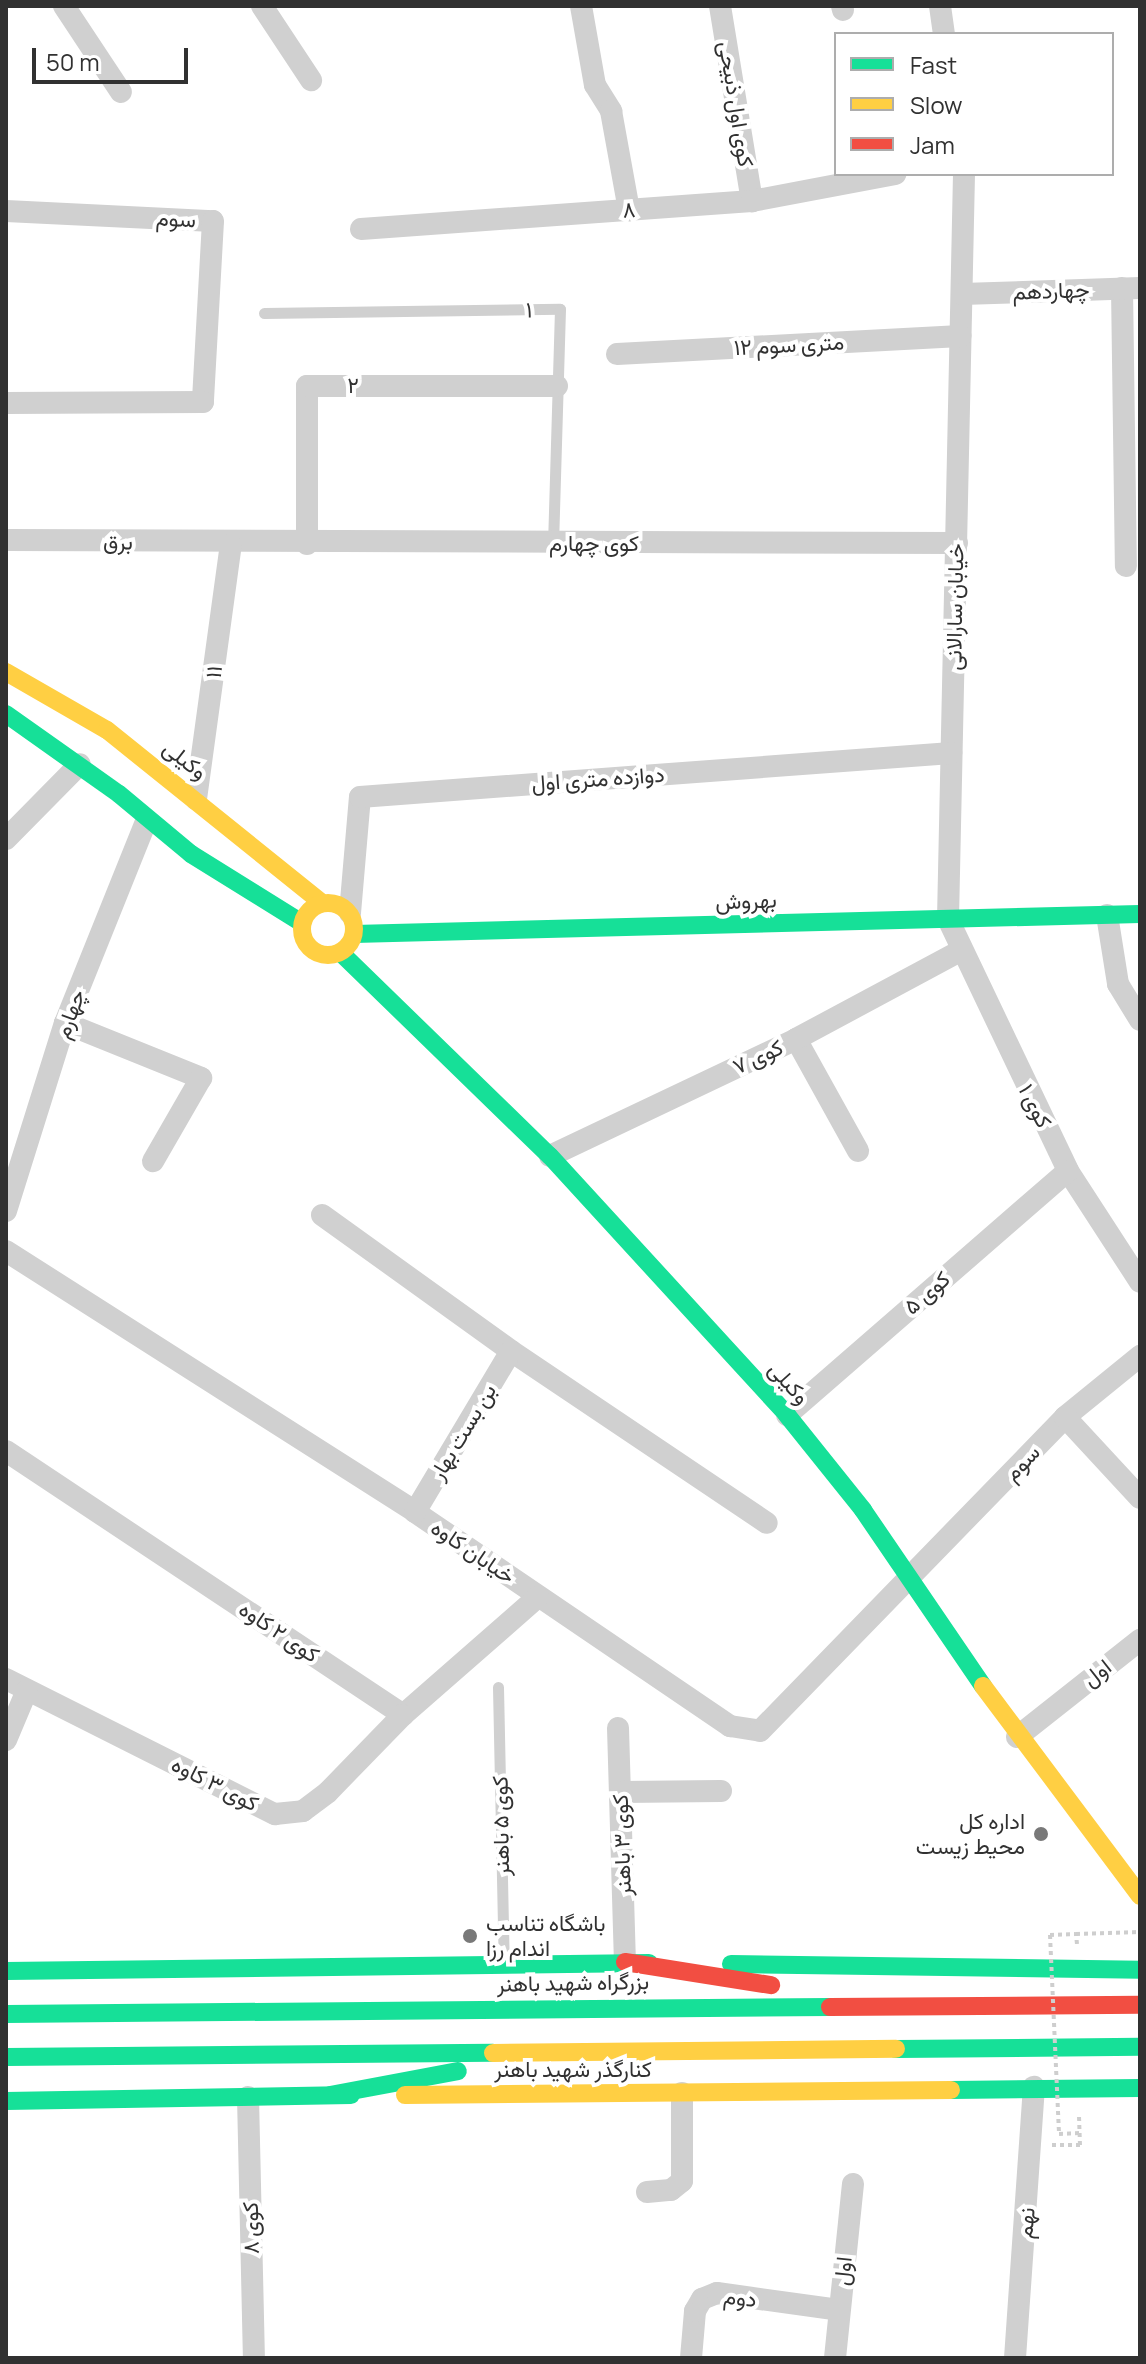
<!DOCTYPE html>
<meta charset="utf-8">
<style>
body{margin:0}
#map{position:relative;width:1146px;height:2364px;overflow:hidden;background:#fff;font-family:Manrope,Vazirmatn,sans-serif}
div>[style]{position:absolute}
.path>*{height:4px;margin-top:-2px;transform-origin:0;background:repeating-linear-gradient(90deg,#cecece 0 4px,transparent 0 8px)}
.lane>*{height:11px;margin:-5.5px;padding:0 5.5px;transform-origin:5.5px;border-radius:5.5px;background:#d0d0d0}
.street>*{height:22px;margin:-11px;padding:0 11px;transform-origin:11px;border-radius:11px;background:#d0d0d0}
.fast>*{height:18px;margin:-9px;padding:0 9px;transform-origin:9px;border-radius:9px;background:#16e098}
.slow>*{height:18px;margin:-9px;padding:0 9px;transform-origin:9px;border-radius:9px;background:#ffcf43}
.slow>.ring{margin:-9px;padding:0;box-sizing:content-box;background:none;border:18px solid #ffcf43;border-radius:50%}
.jam>*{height:18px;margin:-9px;padding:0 9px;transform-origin:9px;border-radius:9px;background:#f24e42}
.path-bridge>*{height:4px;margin-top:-2px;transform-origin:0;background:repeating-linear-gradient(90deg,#cecece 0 4px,transparent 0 8px)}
.dots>*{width:22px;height:22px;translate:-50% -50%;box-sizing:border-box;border:4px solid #fff;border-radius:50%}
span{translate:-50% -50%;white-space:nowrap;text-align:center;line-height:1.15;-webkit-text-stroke:8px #fff;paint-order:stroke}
.street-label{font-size:22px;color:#313131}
.poi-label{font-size:22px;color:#313131}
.right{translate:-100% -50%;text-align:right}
.left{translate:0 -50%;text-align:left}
.frame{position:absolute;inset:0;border:8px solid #313131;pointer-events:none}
.legend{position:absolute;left:834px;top:32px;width:280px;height:144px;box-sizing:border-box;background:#fff;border:2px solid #adadad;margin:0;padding:10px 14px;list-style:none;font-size:24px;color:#313131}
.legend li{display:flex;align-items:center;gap:16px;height:40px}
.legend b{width:40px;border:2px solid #adadad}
.scale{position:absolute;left:32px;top:48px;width:156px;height:36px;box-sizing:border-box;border:4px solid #313131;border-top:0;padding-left:10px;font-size:24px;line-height:28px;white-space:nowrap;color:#313131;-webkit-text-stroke:6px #fff;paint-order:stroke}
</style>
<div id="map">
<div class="path">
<div style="left:1050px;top:1935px;width:26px;rotate:-2deg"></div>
<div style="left:1077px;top:1944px;width:10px;rotate:-96deg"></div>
<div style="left:1076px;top:1934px;width:64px;rotate:-1.8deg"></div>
<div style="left:1059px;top:2134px;width:21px;rotate:-3deg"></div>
<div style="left:1052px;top:2145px;width:28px"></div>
<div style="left:1080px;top:2145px;width:31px;rotate:-92deg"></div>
</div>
<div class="lane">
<div style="left:264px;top:313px;width:296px;rotate:-0.8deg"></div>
<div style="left:560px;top:309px;width:234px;rotate:91.7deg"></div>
<div style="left:498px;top:1687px;width:277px;rotate:88.8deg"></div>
</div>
<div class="street">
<div style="left:64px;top:6px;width:103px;rotate:56.5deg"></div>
<div style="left:262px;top:6px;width:89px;rotate:56.5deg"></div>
<div style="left:581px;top:6px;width:80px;rotate:80deg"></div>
<div style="left:595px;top:85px;width:31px;rotate:58deg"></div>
<div style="left:611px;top:111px;width:101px;rotate:79.7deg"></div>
<div style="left:720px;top:6px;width:198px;rotate:80.7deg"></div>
<div style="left:842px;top:6px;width:4px;rotate:76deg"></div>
<div style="left:940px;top:6px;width:28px;rotate:82deg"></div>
<div style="left:964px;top:174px;width:745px;rotate:91.23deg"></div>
<div style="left:948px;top:919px;width:279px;rotate:64.5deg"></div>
<div style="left:1068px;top:1171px;width:132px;rotate:57deg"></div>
<div style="left:6px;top:211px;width:207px;rotate:2.8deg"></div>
<div style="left:213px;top:221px;width:181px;rotate:93.2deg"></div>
<div style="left:203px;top:402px;width:197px;rotate:179.7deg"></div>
<div style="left:361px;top:229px;width:392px;rotate:-4.1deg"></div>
<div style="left:752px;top:201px;width:146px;rotate:-10.7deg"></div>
<div style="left:1122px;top:288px;width:278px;rotate:89.2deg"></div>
<div style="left:962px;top:294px;width:178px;rotate:-1.9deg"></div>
<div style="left:617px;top:354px;width:344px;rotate:-3deg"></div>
<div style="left:6px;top:540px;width:951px;rotate:0.18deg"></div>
<div style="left:307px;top:544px;width:158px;rotate:-90deg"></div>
<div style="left:307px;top:386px;width:250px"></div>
<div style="left:196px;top:799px;width:257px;rotate:-82.2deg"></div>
<div style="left:6px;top:839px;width:105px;rotate:-45.4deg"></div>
<div style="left:350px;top:913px;width:116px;rotate:-85.1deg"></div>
<div style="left:360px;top:797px;width:593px;rotate:-4.26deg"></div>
<div style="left:1107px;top:915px;width:70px;rotate:80.9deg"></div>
<div style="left:1118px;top:984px;width:42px;rotate:58.6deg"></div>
<div style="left:65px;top:1023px;width:147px;rotate:22deg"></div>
<div style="left:201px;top:1078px;width:96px;rotate:120deg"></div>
<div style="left:796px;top:1039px;width:128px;rotate:61deg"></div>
<div style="left:550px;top:1156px;width:272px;rotate:-25.4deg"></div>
<div style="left:796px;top:1039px;width:188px;rotate:-28.2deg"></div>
<div style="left:6px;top:1211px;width:197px;rotate:-72.6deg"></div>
<div style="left:65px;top:1023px;width:218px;rotate:-68.1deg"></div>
<div style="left:322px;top:1215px;width:233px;rotate:35.7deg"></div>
<div style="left:511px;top:1351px;width:308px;rotate:33.9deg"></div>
<div style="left:6px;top:1251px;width:485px;rotate:32.5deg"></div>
<div style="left:415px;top:1512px;width:381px;rotate:34.2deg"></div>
<div style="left:730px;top:1726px;width:30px;rotate:9deg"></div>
<div style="left:760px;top:1731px;width:438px;rotate:-45.8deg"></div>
<div style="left:1065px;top:1417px;width:97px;rotate:-39.1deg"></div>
<div style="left:787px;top:1415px;width:372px;rotate:-41deg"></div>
<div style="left:1065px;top:1417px;width:110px;rotate:47.2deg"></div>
<div style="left:6px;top:1451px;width:477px;rotate:33.6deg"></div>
<div style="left:403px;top:1715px;width:179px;rotate:-41.2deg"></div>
<div style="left:415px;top:1512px;width:187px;rotate:-59.2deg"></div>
<div style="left:6px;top:1679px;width:301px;rotate:26.7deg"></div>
<div style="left:275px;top:1814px;width:28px;rotate:-6deg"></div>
<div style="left:303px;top:1811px;width:31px;rotate:-37deg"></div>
<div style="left:328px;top:1792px;width:107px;rotate:-45.8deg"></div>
<div style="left:618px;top:1728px;width:234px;rotate:88.3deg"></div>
<div style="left:1017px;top:1737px;width:157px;rotate:-38.3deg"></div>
<div style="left:6px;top:1740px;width:54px;rotate:-67.2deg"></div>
<div style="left:621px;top:1792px;width:100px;rotate:-0.6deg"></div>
<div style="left:248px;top:2097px;width:261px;rotate:88.7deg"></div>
<div style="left:647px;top:2192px;width:24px;rotate:-5deg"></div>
<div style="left:671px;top:2190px;width:14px;rotate:-39deg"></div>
<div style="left:682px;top:2181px;width:88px;rotate:-90deg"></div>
<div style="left:691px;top:2358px;width:47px;rotate:-85.1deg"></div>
<div style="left:695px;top:2311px;width:14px;rotate:-60deg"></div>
<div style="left:702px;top:2299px;width:16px;rotate:-22deg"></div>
<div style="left:717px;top:2293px;width:123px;rotate:7.9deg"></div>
<div style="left:835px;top:2358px;width:175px;rotate:-84.1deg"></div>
<div style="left:1015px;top:2358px;width:272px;rotate:-86deg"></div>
</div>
<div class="fast">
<div style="left:6px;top:714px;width:138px;rotate:35.3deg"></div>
<div style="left:119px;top:794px;width:94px;rotate:39.8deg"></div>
<div style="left:191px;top:854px;width:131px;rotate:31.9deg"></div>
<div style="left:354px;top:934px;width:786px;rotate:-1.46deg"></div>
<div style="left:341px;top:953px;width:291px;rotate:44.2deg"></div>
<div style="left:550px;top:1156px;width:351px;rotate:47.5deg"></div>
<div style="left:787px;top:1415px;width:122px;rotate:51.3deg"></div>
<div style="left:863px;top:1510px;width:213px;rotate:55.7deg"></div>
<div style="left:731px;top:1964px;width:409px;rotate:0.8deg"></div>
<div style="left:6px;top:1971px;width:643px;rotate:-0.71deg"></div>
<div style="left:6px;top:2014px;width:824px;rotate:-0.49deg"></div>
<div style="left:896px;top:2049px;width:244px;rotate:-0.5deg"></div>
<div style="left:6px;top:2057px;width:487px;rotate:-0.5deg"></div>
<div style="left:951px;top:2090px;width:189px;rotate:-0.6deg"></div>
<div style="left:330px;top:2095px;width:130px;rotate:-10.6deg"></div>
<div style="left:6px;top:2101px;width:345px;rotate:-1deg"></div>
</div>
<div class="slow">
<div style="left:6px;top:672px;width:116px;rotate:29.9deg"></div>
<div style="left:107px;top:730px;width:276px;rotate:38.8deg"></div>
<div class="ring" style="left:302px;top:903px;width:34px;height:34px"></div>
<div style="left:983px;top:1686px;width:262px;rotate:53.2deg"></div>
<div style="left:493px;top:2053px;width:403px;rotate:-0.6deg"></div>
<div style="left:405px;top:2095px;width:546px;rotate:-0.52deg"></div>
</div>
<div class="jam">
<div style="left:625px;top:1962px;width:148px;rotate:9deg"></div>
<div style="left:830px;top:2007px;width:310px;rotate:-0.4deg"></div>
</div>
<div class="path-bridge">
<div style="left:1050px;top:1935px;width:199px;rotate:87.4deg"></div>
</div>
<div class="dots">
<div style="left:1041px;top:1834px;background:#797979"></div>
<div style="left:470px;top:1936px;background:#797979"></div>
</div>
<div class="street-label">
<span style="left:736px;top:104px;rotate:81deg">کوی اول ذبیحی</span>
<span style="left:629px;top:210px;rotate:-4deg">۸</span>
<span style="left:176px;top:219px;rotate:3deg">سوم</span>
<span style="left:1051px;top:291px;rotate:-2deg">چهاردهم</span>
<span style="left:529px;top:310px;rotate:-1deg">۱</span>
<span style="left:789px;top:345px;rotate:-3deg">۱۲ متری سوم</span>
<span style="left:353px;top:386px">۲</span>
<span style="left:118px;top:542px;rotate:1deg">برق</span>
<span style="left:594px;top:544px">کوی چهارم</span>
<span style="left:955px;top:607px;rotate:-89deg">خیابان سارالانی</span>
<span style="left:214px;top:672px;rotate:-82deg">۱۱</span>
<span style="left:185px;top:760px;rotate:38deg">وکیلی</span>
<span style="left:598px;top:779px;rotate:-4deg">دوازده متری اول</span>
<span style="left:746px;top:901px;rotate:-2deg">بهروش</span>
<span style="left:70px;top:1014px;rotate:-70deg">چهارم</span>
<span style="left:758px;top:1057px;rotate:-25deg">کوی ۷</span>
<span style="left:1035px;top:1106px;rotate:63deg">کوی ۱</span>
<span style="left:927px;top:1293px;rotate:-41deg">کوی ۵</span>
<span style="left:789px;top:1383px;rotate:48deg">وکیلی</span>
<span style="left:463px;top:1432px;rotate:-59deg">بن بست بهار</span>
<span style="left:1022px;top:1463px;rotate:-46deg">سوم</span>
<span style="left:473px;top:1552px;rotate:34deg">خیابان کاوه</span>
<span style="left:279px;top:1632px;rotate:34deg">کوی ۲ کاوه</span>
<span style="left:1097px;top:1673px;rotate:-38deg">اول</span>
<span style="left:215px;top:1784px;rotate:27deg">کوی ۳ کاوه</span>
<span style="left:501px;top:1826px;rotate:-91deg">کوی ۵ باهنر</span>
<span style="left:622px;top:1845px;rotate:-92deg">کوی ۳ باهنر</span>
<span style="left:573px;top:1983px;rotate:-1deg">بزرگراه شهید باهنر</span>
<span style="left:573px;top:2070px">کنارگذر شهید باهنر</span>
<span style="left:1026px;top:2223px;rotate:-85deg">نهم</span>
<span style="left:251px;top:2228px;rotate:-91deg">کوی ۸</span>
<span style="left:843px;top:2271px;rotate:-84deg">اول</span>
<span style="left:740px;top:2298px;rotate:6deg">دوم</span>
</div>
<div class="poi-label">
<span class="right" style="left:1025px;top:1834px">اداره کل<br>محیط زیست</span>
<span class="left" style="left:486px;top:1936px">باشگاه تناسب<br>اندام رزا</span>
</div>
<div class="frame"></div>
<ul class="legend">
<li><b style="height:10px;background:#16e098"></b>Fast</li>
<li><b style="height:10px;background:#ffcf43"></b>Slow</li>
<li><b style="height:10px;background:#f24e42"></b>Jam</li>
</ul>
<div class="scale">50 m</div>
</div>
